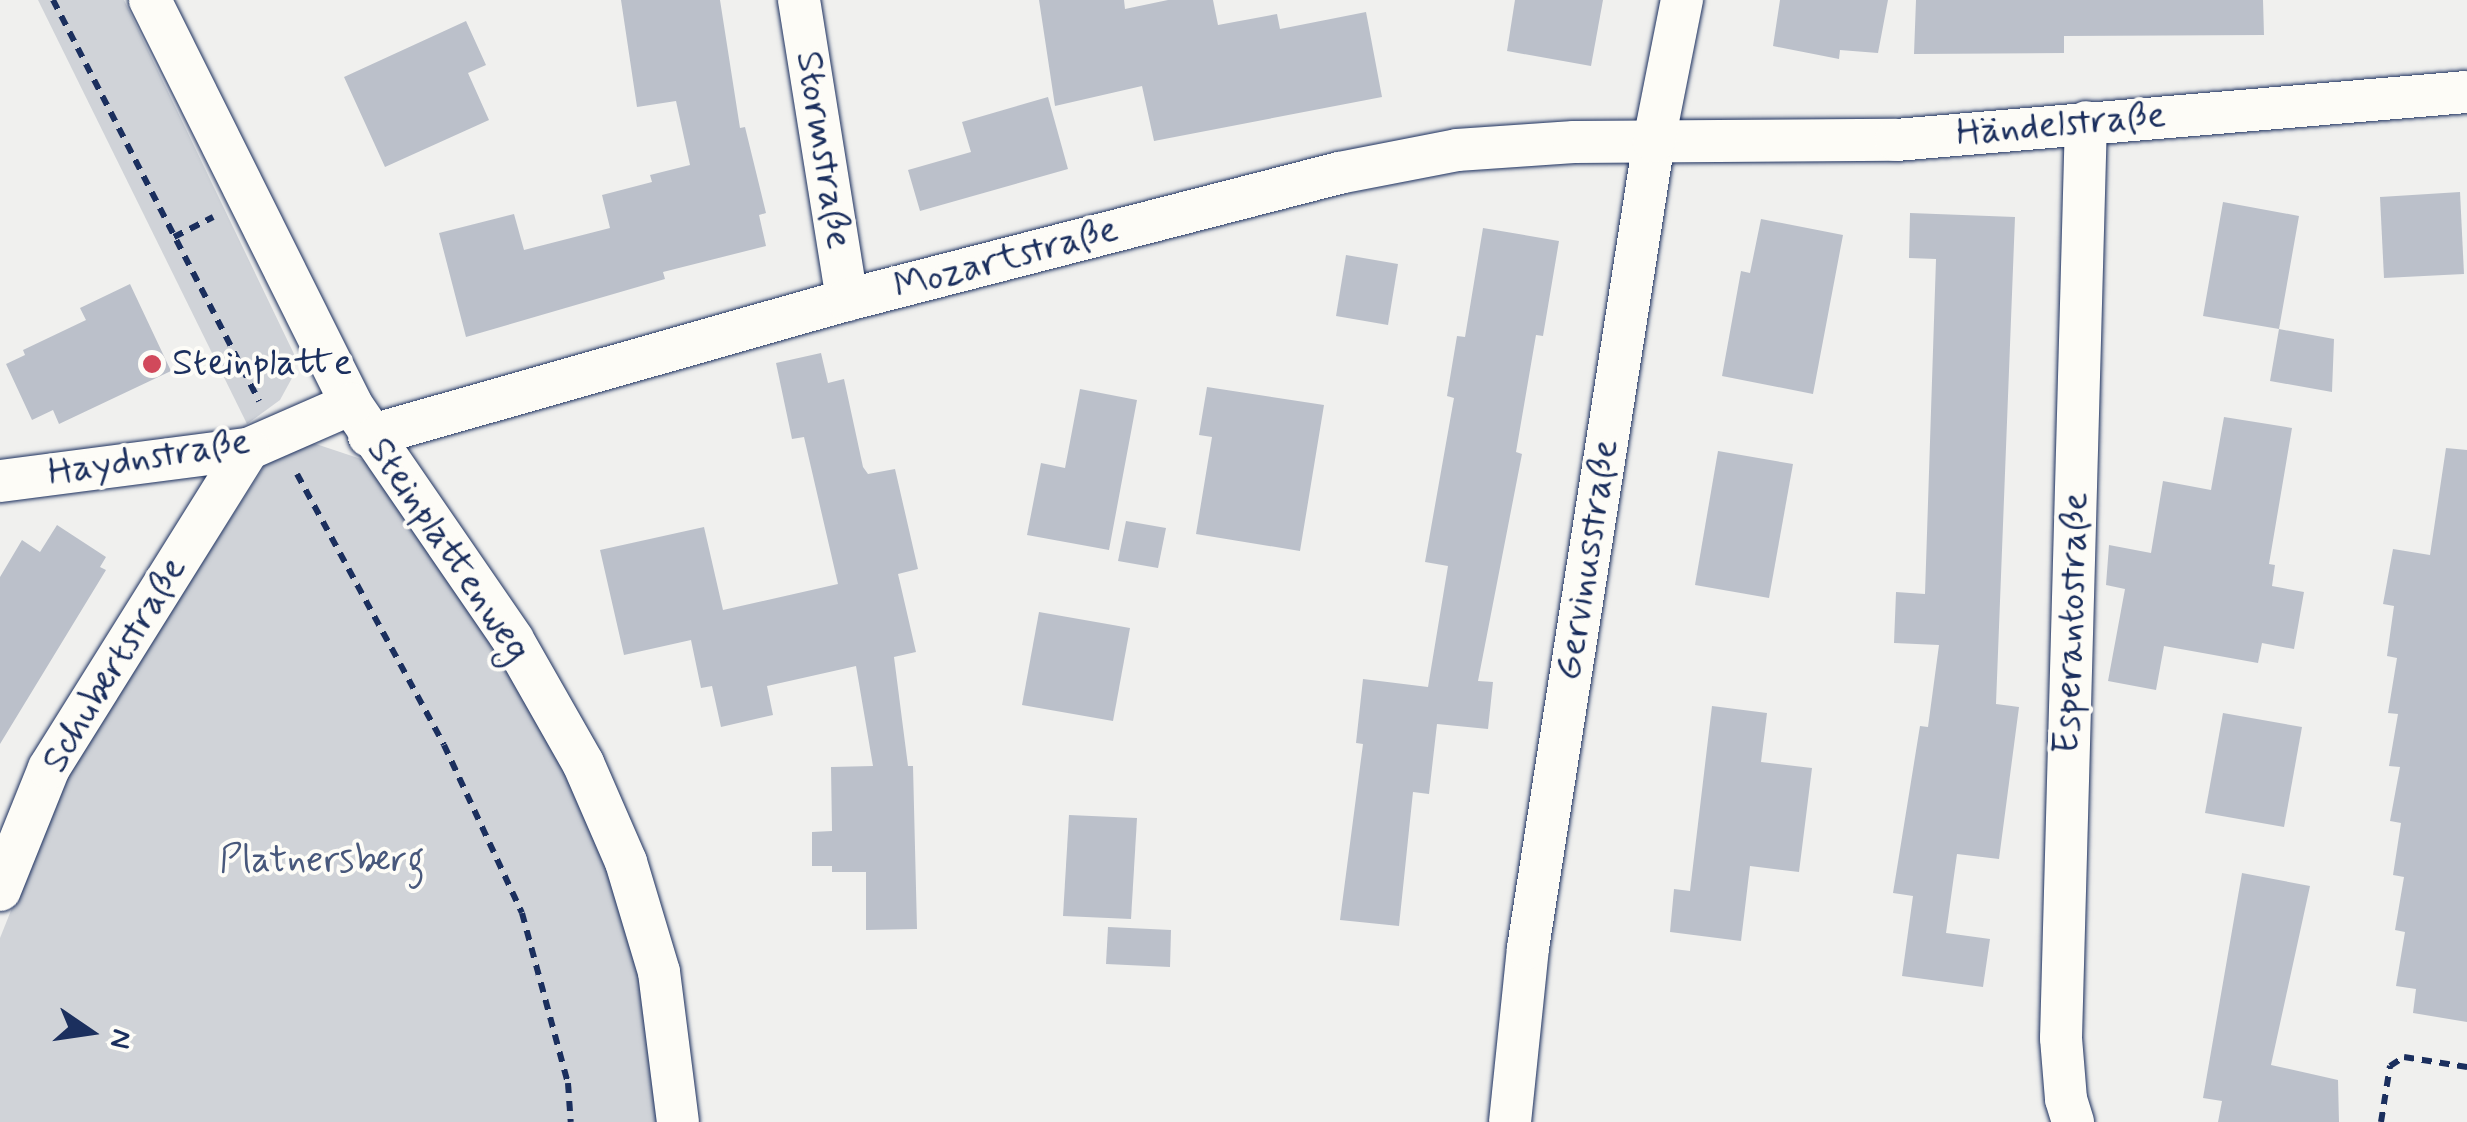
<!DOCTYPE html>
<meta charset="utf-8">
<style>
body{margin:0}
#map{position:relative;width:2467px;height:1122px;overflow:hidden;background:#f0f0ee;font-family:Mynerve,sans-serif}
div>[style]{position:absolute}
.green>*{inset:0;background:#d0d3d8}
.building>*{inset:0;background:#bbc0ca}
.path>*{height:6px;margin-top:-3px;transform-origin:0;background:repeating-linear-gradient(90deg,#1b2f5e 0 10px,transparent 0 18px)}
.roads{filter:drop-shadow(0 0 2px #1b2f5e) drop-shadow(0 0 2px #1b2f5e)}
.minor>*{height:42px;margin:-21px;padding:0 21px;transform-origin:21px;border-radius:21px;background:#fdfcf7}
.dots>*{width:28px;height:28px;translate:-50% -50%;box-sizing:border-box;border:5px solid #fdfcf7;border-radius:50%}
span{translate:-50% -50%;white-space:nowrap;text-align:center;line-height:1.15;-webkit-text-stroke:8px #fdfcf7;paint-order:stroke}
.street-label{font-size:38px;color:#1b2f5e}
.poi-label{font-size:38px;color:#1b2f5e}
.left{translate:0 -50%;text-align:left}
.park-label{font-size:38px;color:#48587c}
.north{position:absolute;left:40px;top:982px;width:100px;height:100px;-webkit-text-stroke:8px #fdfcf7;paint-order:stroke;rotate:103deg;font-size:28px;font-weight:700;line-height:40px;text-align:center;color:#1b2f5e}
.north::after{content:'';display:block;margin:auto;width:35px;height:45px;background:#1b2f5e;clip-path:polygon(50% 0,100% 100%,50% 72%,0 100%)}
</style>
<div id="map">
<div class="green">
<div style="clip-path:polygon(38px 0,124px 0,294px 354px,292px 378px,280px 400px,247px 424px)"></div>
<div style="clip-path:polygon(313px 443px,364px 460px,521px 672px,626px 910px,652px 1021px,662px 1122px,0 1122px,0 938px,64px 778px,265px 465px)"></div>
</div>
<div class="building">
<div style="clip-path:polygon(621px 0,720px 0,740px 128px,745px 127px,766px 213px,759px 215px,766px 246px,663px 272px,665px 279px,466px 337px,439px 233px,514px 214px,524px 250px,610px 228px,602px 195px,652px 182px,650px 175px,690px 165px,676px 101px,637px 107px)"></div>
<div style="clip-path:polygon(1039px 0,1124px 0,1125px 9px,1168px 0,1213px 0,1218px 25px,1277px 14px,1280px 29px,1366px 12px,1382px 97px,1154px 141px,1142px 86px,1055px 106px)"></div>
<div style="clip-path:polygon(1515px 0,1603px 0,1591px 66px,1507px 51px)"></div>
<div style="clip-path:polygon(1780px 0,1888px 0,1878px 53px,1840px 50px,1839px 59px,1773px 46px)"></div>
<div style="clip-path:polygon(1916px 0,2263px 0,2264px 35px,2064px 36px,2064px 53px,1914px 54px)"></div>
<div style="clip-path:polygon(466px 21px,486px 65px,468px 73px,489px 120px,385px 167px,344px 77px)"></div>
<div style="clip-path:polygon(1048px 97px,1068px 169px,920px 211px,908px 170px,971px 152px,962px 122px)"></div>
<div style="clip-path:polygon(2460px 192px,2464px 274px,2384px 278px,2380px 197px)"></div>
<div style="clip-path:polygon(2223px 202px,2299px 216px,2279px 329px,2334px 339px,2332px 392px,2270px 381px,2279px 329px,2203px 316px)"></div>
<div style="clip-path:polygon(1910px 213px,2015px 217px,1996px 704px,2019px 707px,1999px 859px,1957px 854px,1946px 933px,1990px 939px,1983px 987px,1902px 976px,1913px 896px,1893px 893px,1920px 726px,1928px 727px,1939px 645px,1894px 643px,1896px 592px,1925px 594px,1936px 259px,1909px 258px)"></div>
<div style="clip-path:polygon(1761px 219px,1843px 235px,1813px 394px,1722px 376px,1741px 271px,1750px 273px)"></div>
<div style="clip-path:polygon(1483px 228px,1559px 241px,1543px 336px,1536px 335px,1516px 452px,1522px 454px,1478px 681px,1493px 682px,1488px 729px,1437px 724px,1429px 794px,1413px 792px,1399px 926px,1340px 920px,1363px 744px,1356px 743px,1363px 679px,1428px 687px,1448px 566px,1425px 562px,1454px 398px,1447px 396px,1457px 336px,1465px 337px)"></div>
<div style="clip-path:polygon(1346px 255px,1398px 264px,1388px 325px,1336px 316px)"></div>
<div style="clip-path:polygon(130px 284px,171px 371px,59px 424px,53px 410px,32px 420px,6px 364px,25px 355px,23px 350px,86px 320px,80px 308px)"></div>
<div style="clip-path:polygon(821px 353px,828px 383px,844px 379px,863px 467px,868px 474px,895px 469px,918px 569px,898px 574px,916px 652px,894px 657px,908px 766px,913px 766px,917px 929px,866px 930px,866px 872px,832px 872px,832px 866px,812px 866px,812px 832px,832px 831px,831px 767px,873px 766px,856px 666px,767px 686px,773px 715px,721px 727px,712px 686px,701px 688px,691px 640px,624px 655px,600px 550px,704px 527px,723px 610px,838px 584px,804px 437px,792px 439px,776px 363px)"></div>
<div style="clip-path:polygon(1207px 387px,1324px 405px,1300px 551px,1196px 534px,1212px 437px,1199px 435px)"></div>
<div style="clip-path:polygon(1080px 389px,1137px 400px,1109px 550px,1027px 535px,1041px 463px,1065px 468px)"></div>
<div style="clip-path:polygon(2224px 417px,2292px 428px,2269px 564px,2275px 565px,2272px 586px,2304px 592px,2294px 649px,2262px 643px,2258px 663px,2164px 646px,2156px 690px,2108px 681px,2125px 589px,2106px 585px,2109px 545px,2151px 553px,2163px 481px,2211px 490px)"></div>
<div style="clip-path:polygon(2446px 448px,2467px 450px,2467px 1022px,2413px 1013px,2416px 989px,2396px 986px,2405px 932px,2395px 930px,2404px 877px,2393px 875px,2401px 823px,2390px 821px,2400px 767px,2389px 766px,2398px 714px,2388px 713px,2397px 658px,2387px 656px,2394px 606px,2383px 604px,2393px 549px,2430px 555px)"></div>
<div style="clip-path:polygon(1718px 451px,1793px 464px,1769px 598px,1695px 585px)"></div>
<div style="clip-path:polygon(1126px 521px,1166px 528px,1158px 568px,1118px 561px)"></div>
<div style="clip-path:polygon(57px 525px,106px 557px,100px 567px,106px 570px,0 744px,0 577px,22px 540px,40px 552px)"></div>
<div style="clip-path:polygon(1039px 612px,1130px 628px,1113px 721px,1022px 705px)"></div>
<div style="clip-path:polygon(1712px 706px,1767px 713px,1761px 762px,1812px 768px,1799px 872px,1750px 866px,1741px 941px,1670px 932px,1674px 889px,1690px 891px)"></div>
<div style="clip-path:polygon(2223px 713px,2302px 727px,2284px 827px,2205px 813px)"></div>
<div style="clip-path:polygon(1069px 815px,1137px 818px,1131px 919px,1063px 916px)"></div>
<div style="clip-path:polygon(2242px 873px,2310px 886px,2271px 1065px,2338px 1080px,2339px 1122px,2218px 1122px,2222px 1101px,2203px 1098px)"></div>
<div style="clip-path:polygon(1108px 927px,1171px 930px,1170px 967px,1106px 964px)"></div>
</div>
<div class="path">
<div style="left:53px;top:0;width:451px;rotate:62.8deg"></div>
<div style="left:174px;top:237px;width:44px;rotate:-27.1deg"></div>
<div style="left:297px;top:474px;width:308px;rotate:61.5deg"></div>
<div style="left:444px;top:745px;width:185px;rotate:65.1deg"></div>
<div style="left:522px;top:913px;width:176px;rotate:74.9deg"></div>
<div style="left:568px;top:1083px;width:39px;rotate:86deg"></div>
<div style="left:2381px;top:1122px;width:57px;rotate:-80.9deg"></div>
<div style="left:2390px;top:1066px;width:17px;rotate:-33deg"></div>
<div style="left:2404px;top:1057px;width:64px;rotate:9deg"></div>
</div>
<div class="roads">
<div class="minor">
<div style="left:150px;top:0;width:451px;rotate:63.5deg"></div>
<div style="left:351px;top:404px;width:286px;rotate:55.5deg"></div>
<div style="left:513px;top:640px;width:142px;rotate:60.4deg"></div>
<div style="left:583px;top:763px;width:108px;rotate:66.5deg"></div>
<div style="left:626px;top:862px;width:115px;rotate:73.3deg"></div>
<div style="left:659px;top:972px;width:151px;rotate:82.8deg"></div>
<div style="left:799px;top:0;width:304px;rotate:80.9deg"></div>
<div style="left:369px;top:436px;width:497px;rotate:-15.9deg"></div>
<div style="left:847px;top:300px;width:508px;rotate:-14.47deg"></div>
<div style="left:1339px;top:173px;width:120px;rotate:-11deg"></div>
<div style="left:1457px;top:150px;width:117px;rotate:-3.9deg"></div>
<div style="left:1574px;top:142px;width:322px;rotate:-0.4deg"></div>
<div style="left:1896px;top:140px;width:573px;rotate:-4.81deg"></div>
<div style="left:0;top:481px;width:250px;rotate:-7.4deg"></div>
<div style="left:248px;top:449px;width:112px;rotate:-23.6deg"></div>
<div style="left:0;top:890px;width:131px;rotate:-68.1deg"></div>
<div style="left:49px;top:768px;width:376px;rotate:-58deg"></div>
<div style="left:1510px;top:1122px;width:175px;rotate:-84.1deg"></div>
<div style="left:1528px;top:948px;width:817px;rotate:-81.13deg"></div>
<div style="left:1654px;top:141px;width:144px;rotate:-78.8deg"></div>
<div style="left:2073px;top:1122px;width:24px;rotate:-107deg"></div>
<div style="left:2066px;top:1099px;width:61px;rotate:-94.7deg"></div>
<div style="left:2061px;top:1038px;width:916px;rotate:-88.44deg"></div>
</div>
</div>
<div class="dots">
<div style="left:152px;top:364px;background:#d1495b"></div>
</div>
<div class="street-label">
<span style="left:2061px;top:125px;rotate:-5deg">Händelstraße</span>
<span style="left:823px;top:150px;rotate:81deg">Stormstraße</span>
<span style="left:1006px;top:259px;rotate:-15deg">Mozartstraße</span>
<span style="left:149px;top:458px;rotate:-9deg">Haydnstraße</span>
<span style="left:448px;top:550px;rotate:56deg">Steinplattenweg</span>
<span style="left:1588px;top:560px;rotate:-81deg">Gervinusstraße</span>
<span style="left:2072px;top:623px;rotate:-88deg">Esperantostraße</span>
<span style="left:115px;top:665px;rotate:-59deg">Schubertstraße</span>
</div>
<div class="poi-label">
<span class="left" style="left:172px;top:364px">Steinplatte</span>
</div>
<div class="park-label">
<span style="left:322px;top:861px">Platnersberg</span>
</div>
<div class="north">N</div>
</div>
